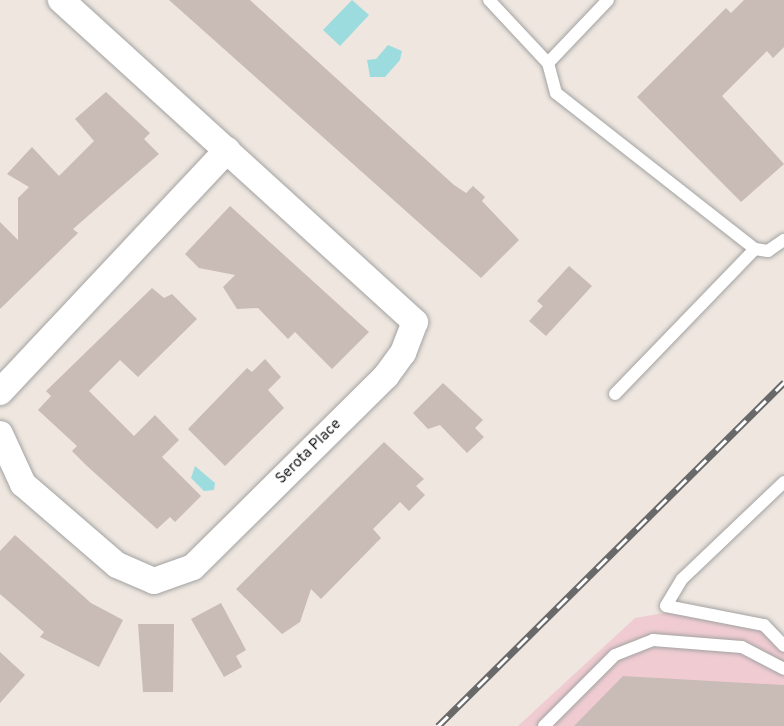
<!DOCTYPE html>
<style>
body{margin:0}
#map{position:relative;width:784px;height:726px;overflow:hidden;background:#eee6df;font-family:Overpass,sans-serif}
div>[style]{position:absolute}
.commercial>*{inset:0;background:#f0ccd2}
.water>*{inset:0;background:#9cdcdf}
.building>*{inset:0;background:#c9bbb6}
.roads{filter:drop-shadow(0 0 2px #a2a2a2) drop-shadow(0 0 2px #a2a2a2)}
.service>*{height:12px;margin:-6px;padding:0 6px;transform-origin:6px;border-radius:6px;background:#fff}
.minor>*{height:26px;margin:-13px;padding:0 13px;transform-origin:13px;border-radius:13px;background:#fff}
.rail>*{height:7px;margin-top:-3.5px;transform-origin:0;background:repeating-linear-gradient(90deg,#fff 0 14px,#696969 0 28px);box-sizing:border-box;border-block:2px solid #696969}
span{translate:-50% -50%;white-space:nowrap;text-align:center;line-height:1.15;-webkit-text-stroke:4.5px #fff;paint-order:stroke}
.street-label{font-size:15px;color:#1b1b1b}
</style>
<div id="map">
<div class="commercial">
<div style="clip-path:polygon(669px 612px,750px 624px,784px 646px,784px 726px,518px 726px,635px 618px)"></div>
</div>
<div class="water">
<div style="clip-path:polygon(352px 0,369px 15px,340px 46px,323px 30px)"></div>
<div style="clip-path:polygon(388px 45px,402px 51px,400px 60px,385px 77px,370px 77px,367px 60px,376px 59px)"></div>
<div style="clip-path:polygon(195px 466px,215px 483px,214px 490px,204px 491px,191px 478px)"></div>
</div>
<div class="building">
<div style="clip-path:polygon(169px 0,250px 0,454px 185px,466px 193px,473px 186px,485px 197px,482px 201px,519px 240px,481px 278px)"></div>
<div style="clip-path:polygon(744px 0,784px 0,784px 47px,773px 58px,767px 51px,722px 96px,784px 164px,741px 202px,637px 97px,726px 8px,731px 13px)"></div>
<div style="clip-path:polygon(106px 92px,150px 133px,144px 139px,159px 154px,73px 229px,78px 233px,0 309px,0 222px,18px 240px,18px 198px,29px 187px,7px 174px,32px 147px,59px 176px,94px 141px,75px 119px)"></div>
<div style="clip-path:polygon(230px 206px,369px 332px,332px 369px,295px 332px,288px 339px,258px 308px,237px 309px,223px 287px,235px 275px,199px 268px,185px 254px)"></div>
<div style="clip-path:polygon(569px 266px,592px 286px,546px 336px,529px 321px,543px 306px,537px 301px)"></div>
<div style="clip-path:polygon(152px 288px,164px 298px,172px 294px,197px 319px,138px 377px,120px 360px,89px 391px,134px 436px,155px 415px,179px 440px,162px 457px,201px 496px,175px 522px,170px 517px,157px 529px,87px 466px,72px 451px,77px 446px,38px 410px,51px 396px,46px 391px)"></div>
<div style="clip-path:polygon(265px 359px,281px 377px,268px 390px,284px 408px,225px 466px,188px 429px,247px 368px,252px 372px)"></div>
<div style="clip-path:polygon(443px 383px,483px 420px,475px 428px,484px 437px,467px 453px,440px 425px,428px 429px,413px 413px)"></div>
<div style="clip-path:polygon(384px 442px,424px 479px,416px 486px,425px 495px,409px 511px,400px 502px,373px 529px,381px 538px,321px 599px,311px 589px,300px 622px,282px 634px,236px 589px)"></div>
<div style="clip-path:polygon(15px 535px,91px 603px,123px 620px,99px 667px,40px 637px,44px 632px,0 594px,0 551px)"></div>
<div style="clip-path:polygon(221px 603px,246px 650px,236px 656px,242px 667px,224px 677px,191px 619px)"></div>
<div style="clip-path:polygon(138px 624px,174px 624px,173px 692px,143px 692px)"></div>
<div style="clip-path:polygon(0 652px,25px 675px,0 703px)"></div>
<div style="clip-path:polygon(623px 676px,784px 685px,784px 726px,574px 726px)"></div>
</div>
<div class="roads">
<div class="service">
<div style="left:489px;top:0;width:86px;rotate:46.9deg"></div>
<div style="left:548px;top:63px;width:31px;rotate:75deg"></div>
<div style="left:556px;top:93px;width:253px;rotate:38.1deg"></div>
<div style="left:755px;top:249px;width:13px;rotate:9deg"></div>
<div style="left:768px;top:251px;width:19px;rotate:-35deg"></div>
<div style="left:548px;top:63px;width:87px;rotate:-46.4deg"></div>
<div style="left:615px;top:394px;width:202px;rotate:-46deg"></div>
<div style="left:784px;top:482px;width:141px;rotate:136.4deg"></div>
<div style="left:682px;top:579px;width:31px;rotate:121deg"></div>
<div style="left:666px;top:606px;width:100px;rotate:11deg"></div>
<div style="left:764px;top:625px;width:29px;rotate:46deg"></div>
<div style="left:544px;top:726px;width:100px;rotate:-45deg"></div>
<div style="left:615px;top:655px;width:41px;rotate:-21.5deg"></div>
<div style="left:653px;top:640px;width:89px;rotate:4.5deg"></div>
<div style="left:742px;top:647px;width:47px;rotate:27.6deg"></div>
</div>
<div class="minor">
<div style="left:0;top:392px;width:332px;rotate:-46.8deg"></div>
<div style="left:0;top:434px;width:55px;rotate:65.3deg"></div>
<div style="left:23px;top:484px;width:124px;rotate:40.8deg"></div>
<div style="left:117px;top:565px;width:40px;rotate:23.4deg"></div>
<div style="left:154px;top:581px;width:41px;rotate:-19.7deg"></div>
<div style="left:193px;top:567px;width:272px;rotate:-44.7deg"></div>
<div style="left:386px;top:376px;width:29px;rotate:-54deg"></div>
<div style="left:403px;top:353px;width:33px;rotate:-69deg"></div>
<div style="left:415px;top:322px;width:479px;rotate:-137.7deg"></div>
</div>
</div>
<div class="rail">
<div style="left:438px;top:726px;width:488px;rotate:-44.8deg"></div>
</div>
<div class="street-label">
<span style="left:309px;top:452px;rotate:-45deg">Serota Place</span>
</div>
</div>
